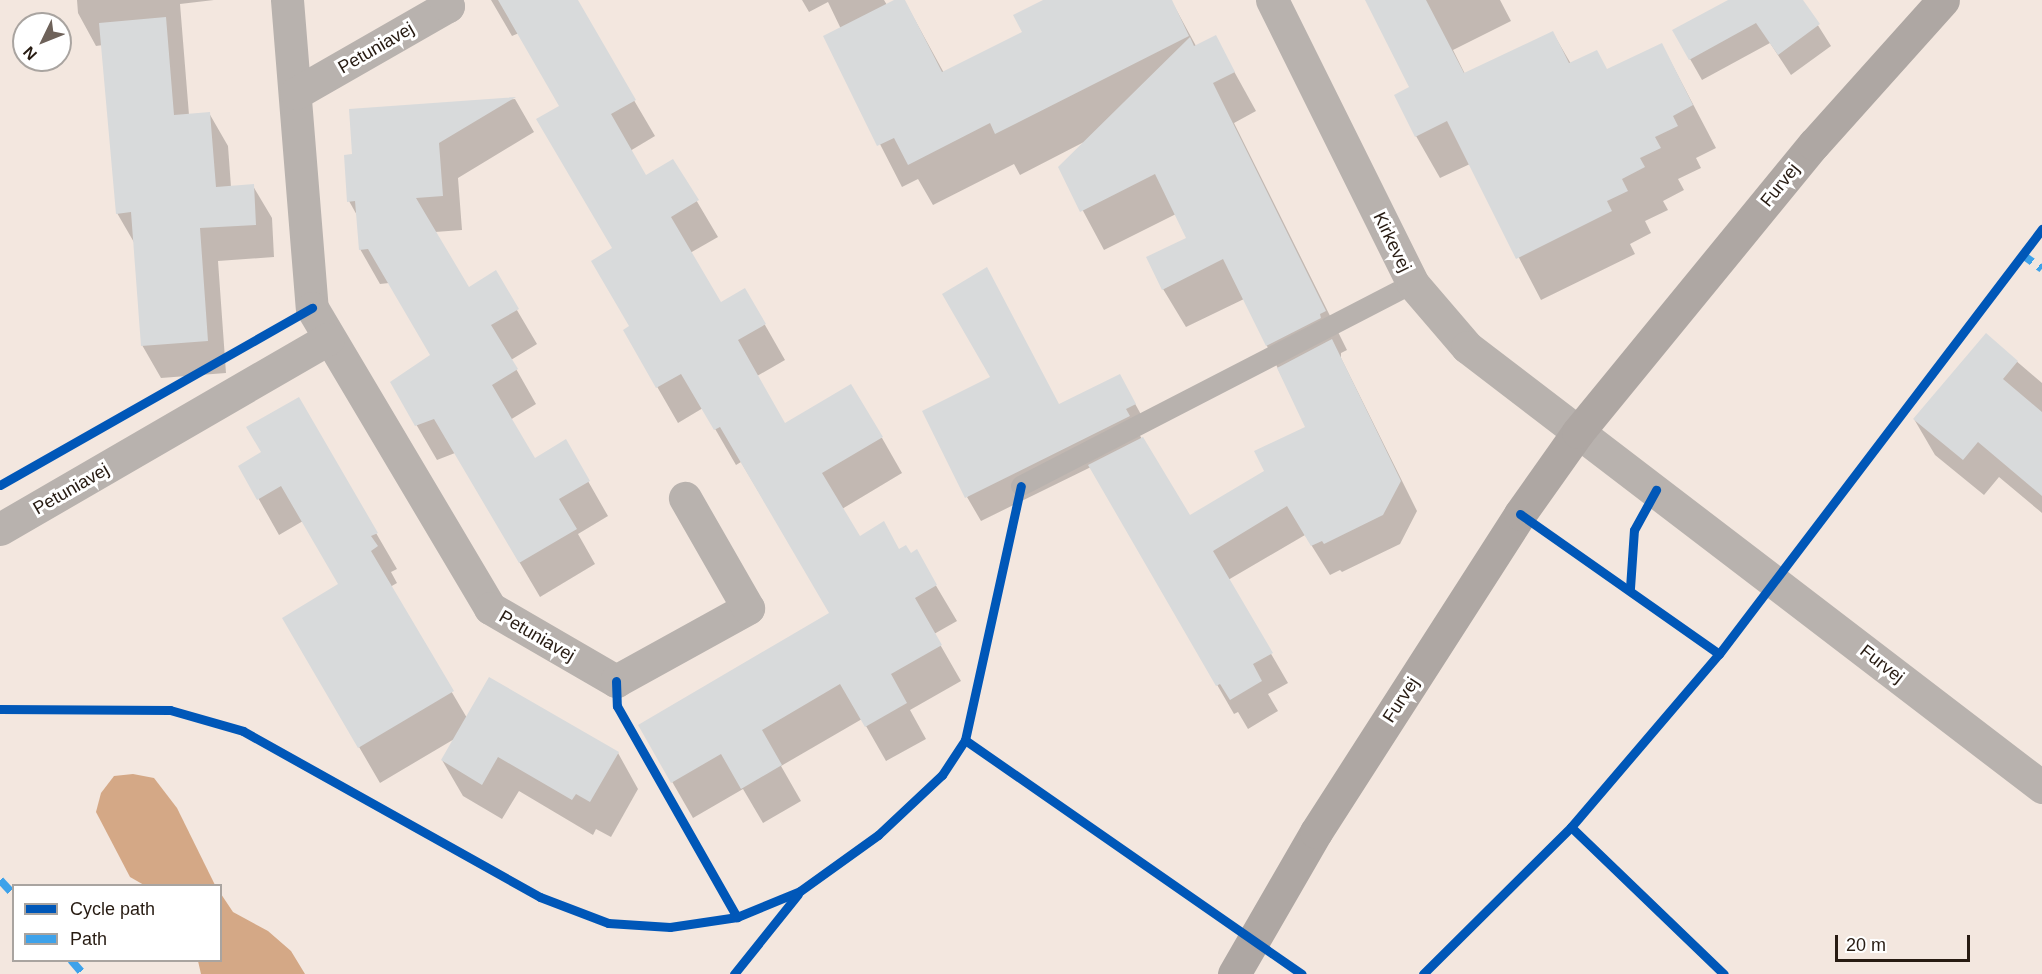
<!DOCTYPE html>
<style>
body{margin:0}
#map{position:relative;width:2042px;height:974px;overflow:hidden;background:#f3e7df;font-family:Helvetica,sans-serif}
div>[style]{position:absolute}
.water>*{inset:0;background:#d4a886}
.shadow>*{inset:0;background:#0003}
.building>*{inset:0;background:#d8dadb}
.lane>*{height:20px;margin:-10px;padding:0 10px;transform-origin:10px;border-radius:10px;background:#b8b2ae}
.street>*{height:33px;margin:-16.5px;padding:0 16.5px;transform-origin:16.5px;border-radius:16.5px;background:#b8b2ae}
.secondary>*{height:33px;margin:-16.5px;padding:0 16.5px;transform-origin:16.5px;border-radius:16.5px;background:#aea7a3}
.quiet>*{height:8px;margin-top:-4px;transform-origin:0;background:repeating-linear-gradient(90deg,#3ea2ea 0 15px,transparent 0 23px)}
.cycleway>*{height:9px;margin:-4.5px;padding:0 4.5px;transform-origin:4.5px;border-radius:4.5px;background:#0057b8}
span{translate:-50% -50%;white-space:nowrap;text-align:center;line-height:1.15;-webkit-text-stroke:6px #fff;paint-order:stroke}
.street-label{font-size:18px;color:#271b12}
.legend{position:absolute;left:12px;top:884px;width:210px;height:78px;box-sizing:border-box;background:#fff;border:2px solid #a9a4a0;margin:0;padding:8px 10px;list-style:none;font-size:18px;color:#271b12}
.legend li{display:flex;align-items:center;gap:12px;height:30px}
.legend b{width:30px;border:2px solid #a9a4a0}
.north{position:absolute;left:12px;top:12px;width:60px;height:60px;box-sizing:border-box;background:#fff;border:2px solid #a9a4a0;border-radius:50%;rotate:227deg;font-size:16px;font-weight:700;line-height:24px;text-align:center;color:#271b12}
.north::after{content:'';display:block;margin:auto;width:21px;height:27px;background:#6e625a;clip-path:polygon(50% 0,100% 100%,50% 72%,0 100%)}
.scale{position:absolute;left:1835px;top:935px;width:135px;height:27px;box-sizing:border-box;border:3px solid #271b12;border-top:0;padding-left:8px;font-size:18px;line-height:21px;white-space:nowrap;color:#271b12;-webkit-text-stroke:4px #fff;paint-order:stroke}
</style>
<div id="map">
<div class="water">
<div style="clip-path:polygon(133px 774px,154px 778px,177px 808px,215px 885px,144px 885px,130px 877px,96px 812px,101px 793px,114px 776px)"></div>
<div style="clip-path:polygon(221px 894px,233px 912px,268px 931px,291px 951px,305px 974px,201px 974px,198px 961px,220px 960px)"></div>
</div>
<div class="shadow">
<div style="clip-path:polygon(77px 0,214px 0,180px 4px,189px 115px,209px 113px,228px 146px,231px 187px,253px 186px,272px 218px,274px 257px,218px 261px,226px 373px,161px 378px,142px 345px,135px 244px,117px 213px,103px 45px,96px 46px,78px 13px)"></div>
<div style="clip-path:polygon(491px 0,575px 0,655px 136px,630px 151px,645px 177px,673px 161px,718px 237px,690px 253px,721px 304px,745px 290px,785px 360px,757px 376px,785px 425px,882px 438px,902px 473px,842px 509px,859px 538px,910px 555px,916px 552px,957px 621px,934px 634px,961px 681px,910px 710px,926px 739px,886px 761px,862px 719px,781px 766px,801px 801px,763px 823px,743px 789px,693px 818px,640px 726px,831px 614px,741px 462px,736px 465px,703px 408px,678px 423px,625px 331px,631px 327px,614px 249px,561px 107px,519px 33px,512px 36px)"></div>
<div style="clip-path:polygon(802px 0,884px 0,887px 5px,904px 0,944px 73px,1024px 33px,1047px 0,1171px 0,1196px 46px,1215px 37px,1256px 111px,1234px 123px,1347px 350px,1341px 353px,1341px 358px,1417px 511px,1400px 544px,1342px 572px,1340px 570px,1330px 575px,1305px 535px,1228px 580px,1288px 683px,1268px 694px,1278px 711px,1248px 729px,1238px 712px,1234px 714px,1091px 467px,981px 521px,967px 497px,1059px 406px,1133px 400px,1149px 429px,1139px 434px,1189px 517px,1266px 472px,1307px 428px,1244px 299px,1186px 327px,1163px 289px,1188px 238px,1176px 214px,1104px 250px,1060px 168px,1084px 142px,1020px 175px,1014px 164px,933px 205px,918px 179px,902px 187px,825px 37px,841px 29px,828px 2px,809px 12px)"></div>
<div style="clip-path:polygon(1367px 0,1500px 0,1511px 21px,1453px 50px,1465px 74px,1553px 33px,1571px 64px,1607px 70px,1662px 45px,1716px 148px,1696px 158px,1701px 168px,1678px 179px,1684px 190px,1663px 201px,1668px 210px,1645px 221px,1651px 233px,1630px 244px,1635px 254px,1541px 300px,1470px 164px,1440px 178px,1416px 136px,1411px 88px)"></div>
<div style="clip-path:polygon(1731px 0,1802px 0,1831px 46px,1791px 75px,1770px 43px,1702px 80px,1674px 31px)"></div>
<div style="clip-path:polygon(515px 99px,534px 132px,458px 178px,462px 230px,435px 232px,468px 289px,495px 273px,537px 344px,511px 360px,536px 404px,510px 420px,534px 460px,565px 441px,608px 516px,578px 534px,595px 564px,540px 597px,455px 453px,437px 460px,392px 383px,432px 356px,389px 283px,380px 284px,360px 249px,358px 217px,349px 201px,354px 155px,351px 110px)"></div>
<div style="clip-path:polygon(1986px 335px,2042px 383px,2042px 513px,1999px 477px,1984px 495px,1935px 455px,1914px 419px)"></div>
<div style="clip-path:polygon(298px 399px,397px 569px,391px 572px,397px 583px,390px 587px,467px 718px,618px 753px,638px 789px,611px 837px,596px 829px,593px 835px,519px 791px,502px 819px,463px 796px,442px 760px,456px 738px,380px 783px,284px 618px,340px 585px,303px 521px,279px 535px,240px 466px,263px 453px)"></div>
</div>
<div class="building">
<div style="clip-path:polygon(498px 0,578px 0,636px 100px,611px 114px,646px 175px,673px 159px,699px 200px,671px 217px,721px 302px,745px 288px,766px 324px,738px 340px,785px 423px,851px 384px,883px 437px,822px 473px,860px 536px,884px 521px,899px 549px,906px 545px,911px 553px,917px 549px,937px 585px,915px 598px,942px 645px,891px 674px,907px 703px,865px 727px,840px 684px,762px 730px,782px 765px,741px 789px,721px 754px,671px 783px,638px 725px,829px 613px,720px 427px,714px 430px,681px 374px,656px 388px,623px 330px,629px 326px,591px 261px,612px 248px,536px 119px,559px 106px)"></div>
<div style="clip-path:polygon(894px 0,905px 0,942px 72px,1022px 32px,1013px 15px,1043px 0,1172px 0,1189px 36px,995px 134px,990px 123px,908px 165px,894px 138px,877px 146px,823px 36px)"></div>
<div style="clip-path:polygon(1365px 0,1426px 0,1464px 73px,1553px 31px,1569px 63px,1597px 50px,1607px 69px,1662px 43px,1693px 105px,1673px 116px,1678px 126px,1655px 137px,1661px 148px,1640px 158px,1645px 167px,1622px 179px,1628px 191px,1607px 201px,1612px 211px,1516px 259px,1447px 121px,1415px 137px,1394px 95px,1409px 87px)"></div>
<div style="clip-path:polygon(1728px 0,1803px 0,1820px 24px,1778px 55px,1756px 23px,1689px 60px,1672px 30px)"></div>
<div style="clip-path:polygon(166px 17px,174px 115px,210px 112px,216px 187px,254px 184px,256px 225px,200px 228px,208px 341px,141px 346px,131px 212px,116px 214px,99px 23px)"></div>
<div style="clip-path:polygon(1216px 35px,1235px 72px,1213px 83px,1326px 311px,1320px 314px,1321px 318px,1266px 346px,1223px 259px,1162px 290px,1146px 257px,1186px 238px,1155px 174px,1080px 212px,1058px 167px,1190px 37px,1194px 46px)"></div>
<div style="clip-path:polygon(516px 97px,439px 143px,443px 196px,416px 198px,469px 287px,496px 270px,519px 309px,491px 325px,518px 369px,492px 385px,535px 458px,566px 439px,590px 481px,559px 499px,577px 529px,519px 563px,434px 419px,415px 426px,390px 382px,430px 355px,368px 249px,359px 250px,355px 201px,347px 202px,344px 155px,352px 154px,349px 109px)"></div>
<div style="clip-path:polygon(987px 267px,1059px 404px,1120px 374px,1136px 404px,1126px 409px,1130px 416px,965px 498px,922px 411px,990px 377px,942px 294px)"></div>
<div style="clip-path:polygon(1986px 333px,2018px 361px,2003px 379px,2042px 412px,2042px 496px,1978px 442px,1963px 460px,1913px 419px)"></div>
<div style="clip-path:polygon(1332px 339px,1401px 481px,1383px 515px,1324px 544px,1322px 541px,1311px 546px,1287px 506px,1213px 551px,1273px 653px,1253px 664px,1262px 681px,1230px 700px,1220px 684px,1216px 686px,1088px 465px,1143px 437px,1190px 515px,1264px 471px,1254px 451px,1305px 427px,1277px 368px)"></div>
<div style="clip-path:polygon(299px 397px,378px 533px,371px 536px,378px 546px,371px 551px,454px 691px,358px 748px,282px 618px,338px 584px,281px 486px,257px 500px,238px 466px,261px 452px,246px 427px)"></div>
<div style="clip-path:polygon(489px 677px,619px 752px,590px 802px,576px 794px,572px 800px,498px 757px,482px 785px,441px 760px)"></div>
</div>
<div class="lane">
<div style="left:1021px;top:486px;width:441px;rotate:-27.3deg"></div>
</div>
<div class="street">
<div style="left:287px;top:0;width:309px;rotate:85.4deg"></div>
<div style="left:312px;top:308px;width:349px;rotate:59.3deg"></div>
<div style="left:490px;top:608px;width:146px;rotate:30.1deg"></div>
<div style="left:616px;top:681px;width:151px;rotate:-28.9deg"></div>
<div style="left:748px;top:608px;width:127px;rotate:-119.8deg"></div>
<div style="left:1272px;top:0;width:317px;rotate:63.6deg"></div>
<div style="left:1413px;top:284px;width:83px;rotate:49.4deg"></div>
<div style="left:1467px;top:347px;width:724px;rotate:37.42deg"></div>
<div style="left:296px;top:93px;width:175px;rotate:-29.8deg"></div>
<div style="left:448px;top:6px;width:7px;rotate:-117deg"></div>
<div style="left:0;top:529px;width:379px;rotate:-30.1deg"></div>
</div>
<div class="secondary">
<div style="left:1234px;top:974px;width:164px;rotate:-60deg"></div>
<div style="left:1316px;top:832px;width:378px;rotate:-57.3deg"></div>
<div style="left:1520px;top:514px;width:100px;rotate:-54.7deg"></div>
<div style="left:1578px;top:432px;width:372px;rotate:-50.7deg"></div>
<div style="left:1814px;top:144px;width:193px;rotate:-48.1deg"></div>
</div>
<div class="quiet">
<div style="left:2020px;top:253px;width:27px;rotate:36deg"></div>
<div style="left:0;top:880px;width:21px;rotate:47deg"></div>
<div style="left:71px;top:960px;width:18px;rotate:49deg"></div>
</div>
<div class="cycleway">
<div style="left:0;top:485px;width:359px;rotate:-29.6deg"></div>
<div style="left:1520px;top:514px;width:243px;rotate:35.1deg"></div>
<div style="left:1630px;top:588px;width:58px;rotate:-86.1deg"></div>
<div style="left:1634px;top:530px;width:46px;rotate:-61.2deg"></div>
<div style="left:616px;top:681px;width:25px;rotate:88deg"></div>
<div style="left:617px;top:706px;width:243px;rotate:60.4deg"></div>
<div style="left:0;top:709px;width:170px;rotate:0.3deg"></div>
<div style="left:170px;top:710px;width:76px;rotate:16deg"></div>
<div style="left:243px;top:731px;width:340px;rotate:29.2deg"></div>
<div style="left:540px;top:897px;width:73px;rotate:20.9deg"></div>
<div style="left:608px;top:923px;width:62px;rotate:3.7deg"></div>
<div style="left:670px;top:927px;width:68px;rotate:-8.5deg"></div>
<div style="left:737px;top:917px;width:68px;rotate:-22.4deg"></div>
<div style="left:800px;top:891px;width:96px;rotate:-35.7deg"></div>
<div style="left:878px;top:835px;width:88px;rotate:-43.2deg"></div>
<div style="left:942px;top:775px;width:42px;rotate:-56.7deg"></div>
<div style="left:965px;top:740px;width:260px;rotate:-77.6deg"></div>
<div style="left:965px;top:740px;width:410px;rotate:34.8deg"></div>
<div style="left:1571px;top:827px;width:212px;rotate:43.9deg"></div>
<div style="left:734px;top:974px;width:102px;rotate:-51.3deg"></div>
<div style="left:1423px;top:974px;width:209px;rotate:-44.8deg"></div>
<div style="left:1571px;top:827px;width:228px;rotate:-49.5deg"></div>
<div style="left:1719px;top:654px;width:534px;rotate:-52.77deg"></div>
</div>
<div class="street-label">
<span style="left:376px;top:48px;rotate:-30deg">Petuniavej</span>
<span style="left:1780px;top:185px;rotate:-51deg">Furvej</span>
<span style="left:1392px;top:242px;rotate:64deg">Kirkevej</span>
<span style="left:71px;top:489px;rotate:-30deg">Petuniavej</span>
<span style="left:537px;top:636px;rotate:30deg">Petuniavej</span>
<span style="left:1882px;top:664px;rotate:38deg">Furvej</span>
<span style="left:1401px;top:700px;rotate:-57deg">Furvej</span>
</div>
<ul class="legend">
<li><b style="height:8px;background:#0057b8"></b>Cycle path</li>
<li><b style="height:8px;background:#3ea2ea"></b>Path</li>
</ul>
<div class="north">N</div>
<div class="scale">20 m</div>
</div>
